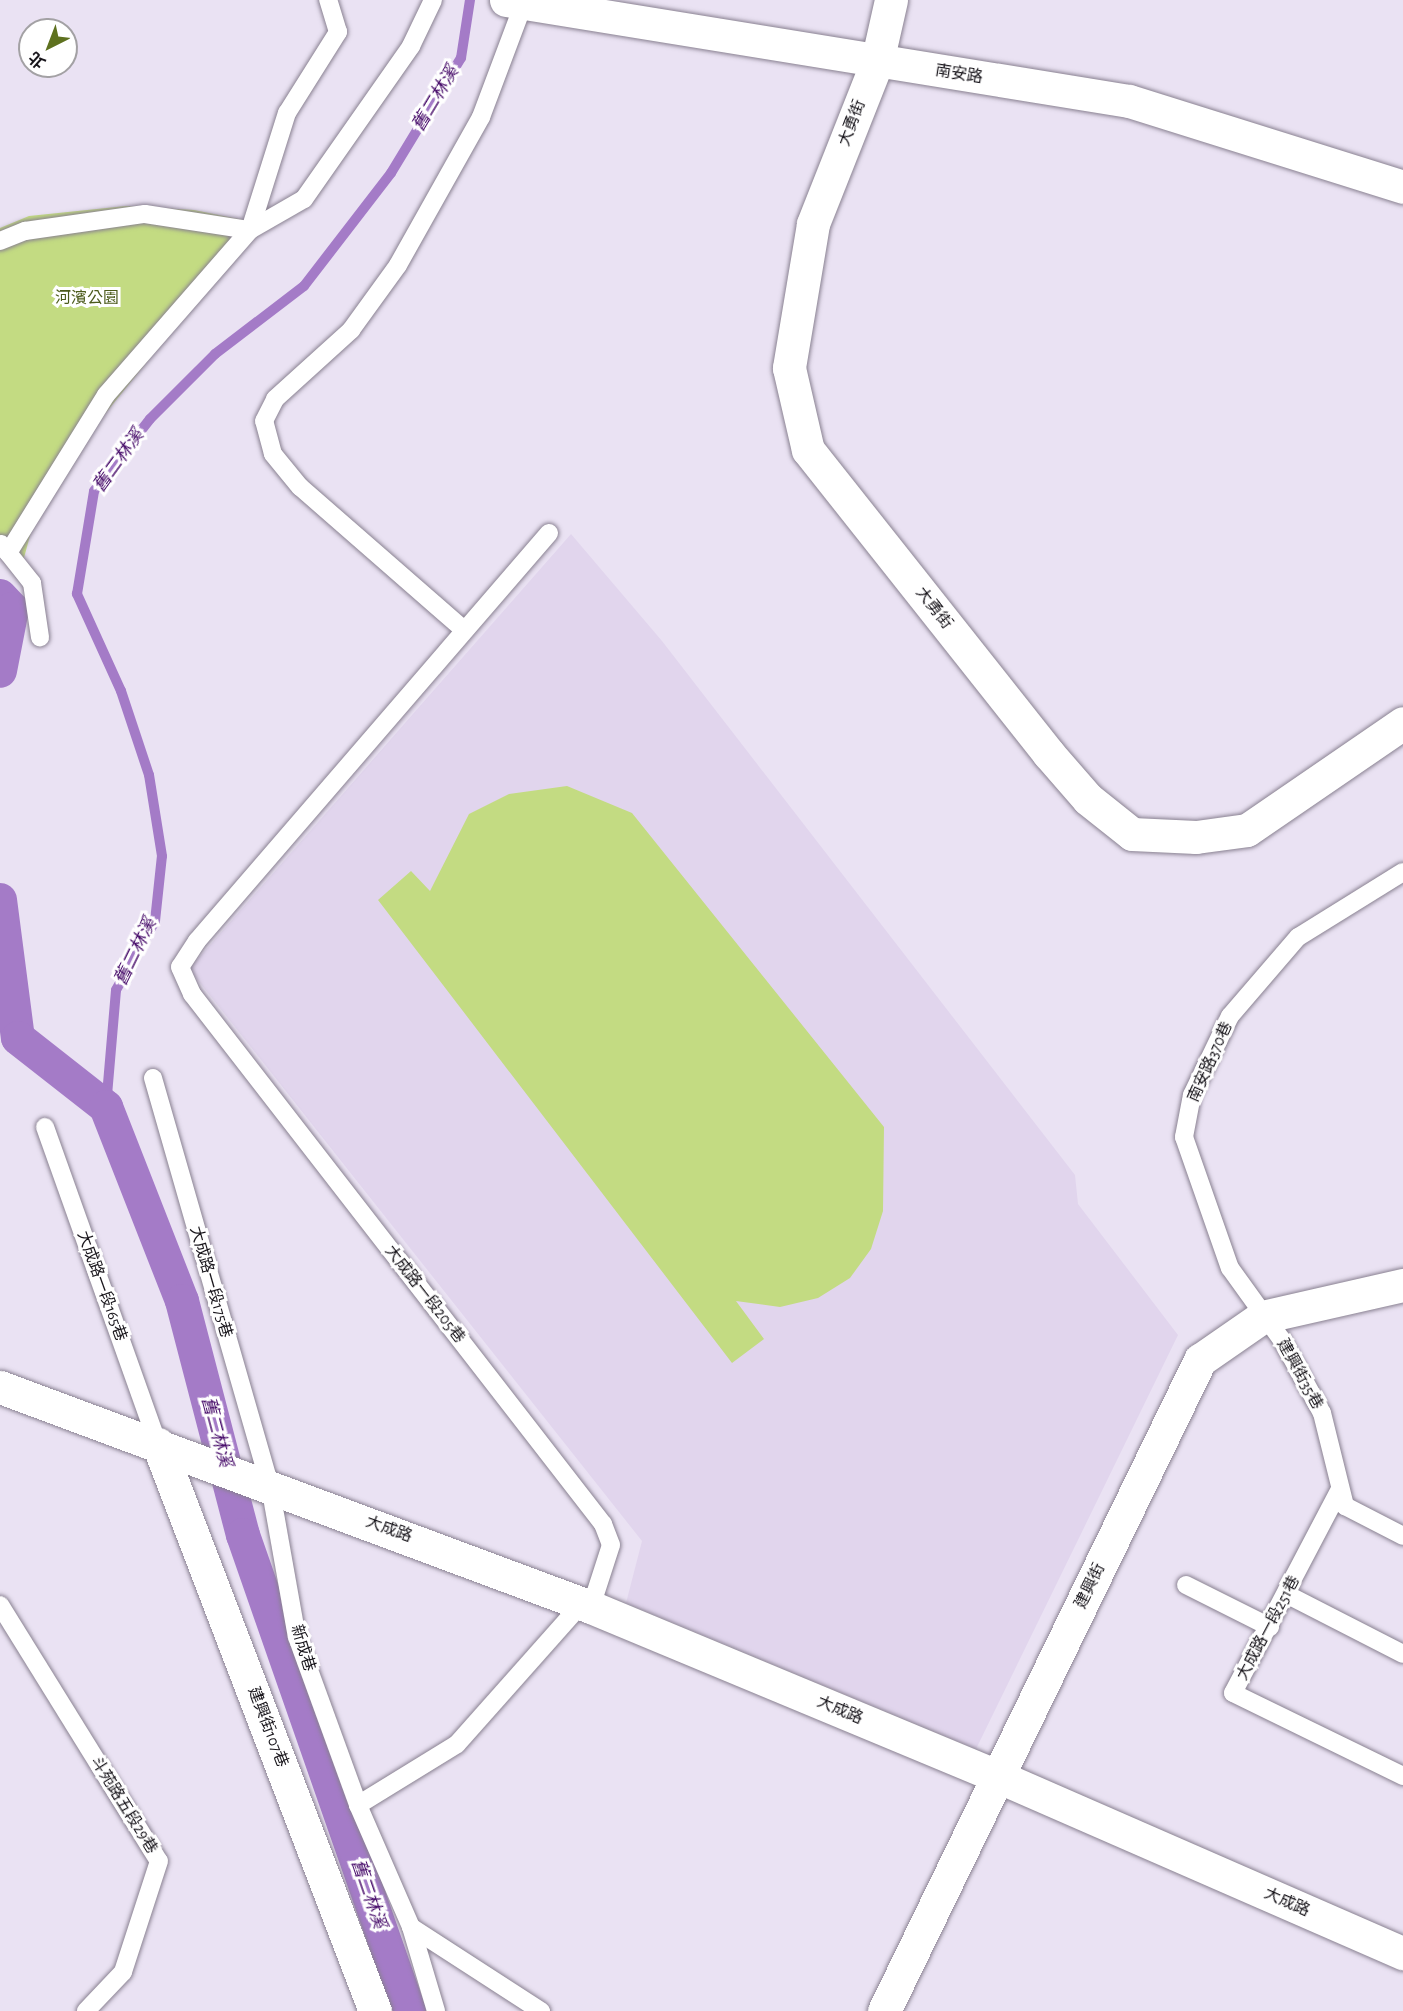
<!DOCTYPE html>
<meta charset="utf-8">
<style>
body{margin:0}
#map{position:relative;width:1403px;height:2011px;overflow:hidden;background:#eae2f3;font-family:"Alegreya Sans","Noto Sans TC",sans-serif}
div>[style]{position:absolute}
.built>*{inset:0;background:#e1d5ed}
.green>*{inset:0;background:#c3db82}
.stream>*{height:10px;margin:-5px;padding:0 5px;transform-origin:5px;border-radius:5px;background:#a47bc7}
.canal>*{height:34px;margin:-17px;padding:0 17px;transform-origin:17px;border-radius:17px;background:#a47bc7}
.roads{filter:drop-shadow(0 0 2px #898191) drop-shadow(0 0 2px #898191)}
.service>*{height:18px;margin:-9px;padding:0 9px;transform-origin:9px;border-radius:9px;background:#fff}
.minor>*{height:33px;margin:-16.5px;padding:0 16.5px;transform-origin:16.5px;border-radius:16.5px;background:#fff}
.secondary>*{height:33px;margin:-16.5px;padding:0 16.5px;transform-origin:16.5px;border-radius:16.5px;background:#fff}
span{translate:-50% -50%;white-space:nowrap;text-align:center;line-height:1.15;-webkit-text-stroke:6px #fff;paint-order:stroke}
.street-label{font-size:16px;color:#18151b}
.park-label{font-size:16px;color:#4b5a1b}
.water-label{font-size:18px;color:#470c6a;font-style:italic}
.north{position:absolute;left:18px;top:18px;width:60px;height:60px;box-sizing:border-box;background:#fff;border:2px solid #a3a1a4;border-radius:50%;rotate:222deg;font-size:16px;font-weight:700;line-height:24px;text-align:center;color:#18151b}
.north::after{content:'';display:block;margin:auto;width:21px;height:27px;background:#5e711f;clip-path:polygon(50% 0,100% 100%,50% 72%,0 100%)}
</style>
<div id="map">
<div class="built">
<div style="clip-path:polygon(571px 534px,662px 641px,1075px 1175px,1078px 1204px,1178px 1335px,976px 1749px,626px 1603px,642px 1541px,189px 969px)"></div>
</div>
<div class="green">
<div style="clip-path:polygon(126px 206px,194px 210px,259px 223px,42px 492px,22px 565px,0 541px,0 228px,29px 216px)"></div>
<div style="clip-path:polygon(567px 786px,632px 813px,884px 1127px,883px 1211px,871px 1249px,850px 1278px,818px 1298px,780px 1307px,736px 1301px,764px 1339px,732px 1363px,378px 900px,411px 871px,430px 891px,469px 814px,509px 794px)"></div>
</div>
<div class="stream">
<div style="left:106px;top:1107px;width:117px;rotate:-85.1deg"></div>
<div style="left:116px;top:990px;width:79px;rotate:-60.5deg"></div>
<div style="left:155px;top:921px;width:65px;rotate:-83.9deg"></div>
<div style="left:162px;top:856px;width:82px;rotate:-99.1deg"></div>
<div style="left:149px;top:775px;width:89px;rotate:-108.4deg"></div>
<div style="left:121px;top:691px;width:107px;rotate:-114.4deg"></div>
<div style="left:77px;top:594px;width:104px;rotate:-80.6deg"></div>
<div style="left:94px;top:491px;width:91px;rotate:-52.1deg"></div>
<div style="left:150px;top:419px;width:92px;rotate:-45deg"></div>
<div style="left:215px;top:354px;width:112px;rotate:-37.4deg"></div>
<div style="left:304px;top:286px;width:143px;rotate:-52.4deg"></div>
<div style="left:391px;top:173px;width:135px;rotate:-58.7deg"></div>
<div style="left:461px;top:58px;width:59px;rotate:-81.2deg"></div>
</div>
<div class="canal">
<div style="left:0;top:596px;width:18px;rotate:47deg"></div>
<div style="left:12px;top:609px;width:63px;rotate:101deg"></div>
<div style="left:0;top:900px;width:139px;rotate:82.6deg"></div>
<div style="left:18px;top:1038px;width:112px;rotate:38.1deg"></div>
<div style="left:106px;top:1107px;width:208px;rotate:68.6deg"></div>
<div style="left:182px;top:1301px;width:242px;rotate:75.4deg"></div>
<div style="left:243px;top:1535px;width:504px;rotate:70.77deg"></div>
</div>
<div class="roads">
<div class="service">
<div style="left:0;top:241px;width:27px;rotate:-22deg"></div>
<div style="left:25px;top:231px;width:121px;rotate:-8.1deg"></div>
<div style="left:145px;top:214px;width:106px;rotate:8.7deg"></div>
<div style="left:250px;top:230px;width:123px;rotate:-72.5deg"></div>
<div style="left:287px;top:113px;width:96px;rotate:-57.8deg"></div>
<div style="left:338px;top:32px;width:34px;rotate:-107deg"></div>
<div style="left:549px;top:533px;width:539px;rotate:130.79deg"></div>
<div style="left:197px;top:941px;width:31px;rotate:123deg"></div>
<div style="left:180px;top:967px;width:30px;rotate:66deg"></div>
<div style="left:192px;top:994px;width:671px;rotate:52.21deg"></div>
<div style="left:603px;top:1524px;width:22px;rotate:69deg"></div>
<div style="left:611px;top:1545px;width:65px;rotate:107.9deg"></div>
<div style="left:1px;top:544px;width:50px;rotate:51.5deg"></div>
<div style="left:32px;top:583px;width:55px;rotate:81.6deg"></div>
<div style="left:8px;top:553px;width:186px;rotate:-58.2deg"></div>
<div style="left:106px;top:395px;width:219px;rotate:-48.9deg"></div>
<div style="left:250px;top:230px;width:62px;rotate:-29.9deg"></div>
<div style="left:304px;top:199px;width:187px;rotate:-55deg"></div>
<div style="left:411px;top:46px;width:51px;rotate:-64.4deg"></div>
<div style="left:463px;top:629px;width:216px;rotate:-138.9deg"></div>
<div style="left:300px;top:487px;width:43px;rotate:-129.3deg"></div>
<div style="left:273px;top:454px;width:34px;rotate:-105deg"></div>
<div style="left:264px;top:421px;width:25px;rotate:-63deg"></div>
<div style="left:275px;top:399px;width:103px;rotate:-42.2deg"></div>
<div style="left:351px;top:330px;width:80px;rotate:-54.1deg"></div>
<div style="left:398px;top:265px;width:170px;rotate:-60.7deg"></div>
<div style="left:481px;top:117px;width:125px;rotate:-69.4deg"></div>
<div style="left:1403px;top:872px;width:123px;rotate:148.2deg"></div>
<div style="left:1298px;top:937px;width:104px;rotate:130.7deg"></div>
<div style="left:1230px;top:1016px;width:88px;rotate:115.7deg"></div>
<div style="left:1192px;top:1095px;width:43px;rotate:100.8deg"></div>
<div style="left:1184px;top:1137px;width:139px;rotate:70.7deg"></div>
<div style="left:1230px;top:1268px;width:89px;rotate:54.2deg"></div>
<div style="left:1282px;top:1340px;width:83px;rotate:61.3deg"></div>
<div style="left:1322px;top:1413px;width:96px;rotate:76.1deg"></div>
<div style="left:1345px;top:1506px;width:65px;rotate:27.3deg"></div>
<div style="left:153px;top:1078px;width:424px;rotate:74deg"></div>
<div style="left:270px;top:1486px;width:153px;rotate:79.9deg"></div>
<div style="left:297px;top:1637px;width:179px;rotate:70deg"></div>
<div style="left:358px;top:1805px;width:133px;rotate:66.5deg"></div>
<div style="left:411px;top:1927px;width:88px;rotate:73.4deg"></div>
<div style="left:45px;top:1127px;width:337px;rotate:70.4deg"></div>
<div style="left:1339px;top:1491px;width:228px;rotate:117.7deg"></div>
<div style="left:1233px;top:1693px;width:189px;rotate:26deg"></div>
<div style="left:1186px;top:1585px;width:94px;rotate:26.6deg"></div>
<div style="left:1286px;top:1594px;width:131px;rotate:27.1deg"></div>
<div style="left:0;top:1605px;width:301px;rotate:58.2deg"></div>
<div style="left:159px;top:1861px;width:117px;rotate:108deg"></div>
<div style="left:123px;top:1972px;width:54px;rotate:133.5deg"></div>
<div style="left:358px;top:1805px;width:116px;rotate:-31.6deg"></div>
<div style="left:457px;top:1744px;width:188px;rotate:-48.4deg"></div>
<div style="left:411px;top:1927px;width:155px;rotate:32.9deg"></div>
</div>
<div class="minor">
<div style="left:506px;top:0;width:631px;rotate:9.21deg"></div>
<div style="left:1129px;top:101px;width:287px;rotate:17.4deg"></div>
<div style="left:891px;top:0;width:64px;rotate:102.7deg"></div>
<div style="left:877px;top:62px;width:174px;rotate:111.6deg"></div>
<div style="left:813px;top:224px;width:146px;rotate:99.5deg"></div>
<div style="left:789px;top:368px;width:84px;rotate:77deg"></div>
<div style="left:808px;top:450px;width:387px;rotate:51.6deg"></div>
<div style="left:1048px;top:753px;width:61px;rotate:49deg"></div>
<div style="left:1088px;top:799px;width:56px;rotate:38.5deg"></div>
<div style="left:1132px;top:834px;width:64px;rotate:2.7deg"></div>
<div style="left:1196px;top:837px;width:51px;rotate:-7.8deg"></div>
<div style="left:1247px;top:830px;width:189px;rotate:-34.4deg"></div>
<div style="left:158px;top:1444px;width:607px;rotate:69.06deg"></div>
<div style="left:884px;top:2011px;width:724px;rotate:-64.11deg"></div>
<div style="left:1200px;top:1360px;width:75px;rotate:-34.7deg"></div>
<div style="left:1262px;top:1317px;width:145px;rotate:-12.8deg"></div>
</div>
<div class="secondary">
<div style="left:0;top:1387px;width:631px;rotate:20.42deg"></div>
<div style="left:591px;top:1607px;width:440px;rotate:22.6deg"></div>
<div style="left:997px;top:1776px;width:443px;rotate:23.6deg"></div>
</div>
</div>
<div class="street-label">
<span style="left:959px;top:74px;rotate:9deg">南安路</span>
<span style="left:852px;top:123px;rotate:-69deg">大勇街</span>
<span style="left:934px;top:608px;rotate:52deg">大勇街</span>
<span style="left:1210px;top:1062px;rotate:-66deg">南安路370巷</span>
<span style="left:211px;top:1282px;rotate:74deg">大成路一段175巷</span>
<span style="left:102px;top:1286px;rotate:70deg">大成路一段165巷</span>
<span style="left:425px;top:1294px;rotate:52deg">大成路一段205巷</span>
<span style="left:1300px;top:1374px;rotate:61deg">建興街35巷</span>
<span style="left:389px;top:1529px;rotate:20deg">大成路</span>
<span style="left:1090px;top:1586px;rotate:-64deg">建興街</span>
<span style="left:1268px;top:1628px;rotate:-62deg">大成路一段251巷</span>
<span style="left:303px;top:1648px;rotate:73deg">新成巷</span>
<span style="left:840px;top:1710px;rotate:23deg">大成路</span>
<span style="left:268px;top:1727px;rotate:69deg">建興街107巷</span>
<span style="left:124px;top:1805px;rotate:58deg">斗苑路五段29巷</span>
<span style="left:1287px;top:1902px;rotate:24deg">大成路</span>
</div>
<div class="park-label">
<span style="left:87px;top:298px">河濱公園</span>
</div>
<div class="water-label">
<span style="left:436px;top:99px;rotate:-59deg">舊二林溪</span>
<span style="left:119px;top:461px;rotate:-54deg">舊二林溪</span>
<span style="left:136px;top:952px;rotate:-64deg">舊二林溪</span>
<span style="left:216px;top:1432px;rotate:75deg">舊二林溪</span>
<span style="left:368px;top:1894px;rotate:71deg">舊二林溪</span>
</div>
<div class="north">北</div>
</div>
